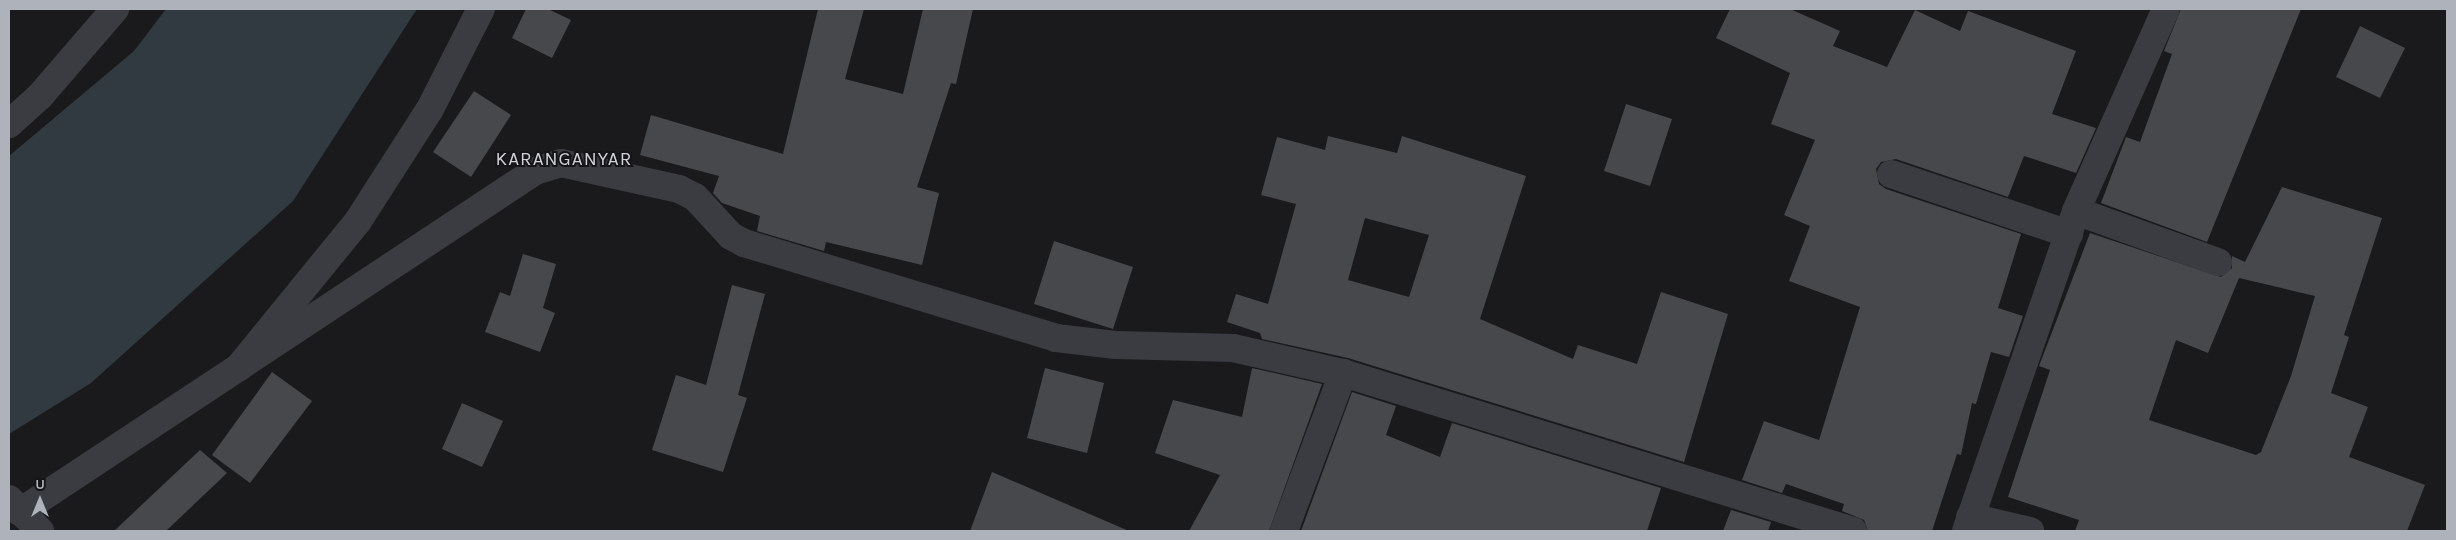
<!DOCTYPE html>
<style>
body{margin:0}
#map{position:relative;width:2456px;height:540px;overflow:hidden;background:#1a1a1c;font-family:Karla,sans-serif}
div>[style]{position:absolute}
.water>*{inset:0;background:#303a40}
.building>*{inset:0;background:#47484c}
.street>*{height:28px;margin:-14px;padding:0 14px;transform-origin:14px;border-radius:14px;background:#3b3c41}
span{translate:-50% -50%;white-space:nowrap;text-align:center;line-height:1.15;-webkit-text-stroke:4px #151517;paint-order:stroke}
.quarter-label{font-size:19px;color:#ced1d7;letter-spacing:1px}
.frame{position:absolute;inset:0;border:10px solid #adb2bb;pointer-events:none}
.north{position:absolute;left:15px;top:475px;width:50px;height:50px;-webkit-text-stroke:4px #151517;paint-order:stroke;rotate:0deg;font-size:14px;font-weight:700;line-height:20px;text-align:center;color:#adb2bb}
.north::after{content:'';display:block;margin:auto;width:18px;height:22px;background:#adb2bb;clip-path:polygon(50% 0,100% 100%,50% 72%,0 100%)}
</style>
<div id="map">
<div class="water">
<div style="clip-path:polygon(166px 9px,417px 9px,293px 201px,91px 383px,9px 434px,9px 156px,134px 51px)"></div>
</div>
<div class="building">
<div style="clip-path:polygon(526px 9px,548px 9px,571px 20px,552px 58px,512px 38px)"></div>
<div style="clip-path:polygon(818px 9px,864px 9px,845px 79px,903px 94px,923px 9px,973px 9px,956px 84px,951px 83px,917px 187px,939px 193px,922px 265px,826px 242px,824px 251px,757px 231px,760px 216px,722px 203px,713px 193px,719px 176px,640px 155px,651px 115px,783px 154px)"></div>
<div style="clip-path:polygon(1730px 9px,1790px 9px,1840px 31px,1833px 46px,1887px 67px,1915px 10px,1960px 31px,1968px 11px,2076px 51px,2052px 114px,2096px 128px,2076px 173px,2024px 156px,2008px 197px,1896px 159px,1881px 162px,1876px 169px,1879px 184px,1886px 189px,2021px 234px,1998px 308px,2023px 316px,2009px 357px,1991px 352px,1976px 404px,1972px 403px,1961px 455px,1957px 454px,1932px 531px,1868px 531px,1864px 520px,1842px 511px,1844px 504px,1786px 484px,1782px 493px,1742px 480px,1764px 421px,1819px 440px,1860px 307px,1789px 281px,1810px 226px,1784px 215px,1815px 140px,1771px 124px,1790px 73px,1716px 38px)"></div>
<div style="clip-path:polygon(2181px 9px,2301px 9px,2207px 242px,2101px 203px,2126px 137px,2140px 142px,2172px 54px,2164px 51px)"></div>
<div style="clip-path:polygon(2360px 26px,2405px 48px,2380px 98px,2336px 77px)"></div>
<div style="clip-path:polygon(474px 91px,511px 115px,471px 177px,433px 152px)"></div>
<div style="clip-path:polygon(1626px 104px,1672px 119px,1650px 186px,1604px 171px)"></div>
<div style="clip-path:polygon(evenodd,1328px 136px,1397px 153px,1402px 136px,1526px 176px,1480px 319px,1573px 359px,1578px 345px,1637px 364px,1661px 292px,1728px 314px,1684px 462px,1348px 358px,1262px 339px,1260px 333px,1227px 322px,1236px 294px,1268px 304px,1296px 204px,1261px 195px,1277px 137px,1325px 150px,1328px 136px,1365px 218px,1429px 235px,1409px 297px,1348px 280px,1365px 218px)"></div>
<div style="clip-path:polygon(evenodd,2282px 187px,2382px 218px,2344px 335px,2349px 337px,2331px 393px,2368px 407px,2349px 457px,2425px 485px,2407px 531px,2075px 531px,2079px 520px,2008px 497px,2050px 370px,2039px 366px,2090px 233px,2221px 277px,2232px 268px,2232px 256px,2245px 262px,2242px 268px,2282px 187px,2239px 278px,2315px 296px,2291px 376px,2261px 452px,2256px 455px,2149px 420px,2176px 340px,2208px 353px,2239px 278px)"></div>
<div style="clip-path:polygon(1054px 241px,1133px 267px,1113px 329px,1034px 304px)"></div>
<div style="clip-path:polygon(523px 254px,556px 264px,543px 308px,555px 313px,540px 352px,485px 332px,500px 292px,510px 296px)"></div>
<div style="clip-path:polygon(732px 285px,765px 294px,738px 395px,747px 398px,723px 472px,652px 450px,676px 375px,706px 385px)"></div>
<div style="clip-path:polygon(1045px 368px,1104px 383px,1087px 453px,1027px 438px)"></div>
<div style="clip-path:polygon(1252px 368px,1322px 384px,1269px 531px,1189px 531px,1220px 475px,1155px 453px,1173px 400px,1242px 417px)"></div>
<div style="clip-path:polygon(272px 372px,312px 401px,250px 483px,212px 455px)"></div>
<div style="clip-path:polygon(1352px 392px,1396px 406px,1386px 435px,1440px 457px,1452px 423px,1661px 488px,1647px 531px,1301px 531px)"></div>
<div style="clip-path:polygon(462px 403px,503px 421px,482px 467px,442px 449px)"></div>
<div style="clip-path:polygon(200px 450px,227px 473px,166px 531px,114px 531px)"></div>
<div style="clip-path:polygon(992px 472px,1129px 531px,970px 531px)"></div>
<div style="clip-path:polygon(1731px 510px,1771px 522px,1768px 531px,1723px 531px)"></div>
</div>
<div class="street">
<div style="left:9px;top:124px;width:42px;rotate:-42.1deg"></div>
<div style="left:40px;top:96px;width:115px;rotate:-49.2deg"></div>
<div style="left:1891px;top:174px;width:188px;rotate:18.6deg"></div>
<div style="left:2076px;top:211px;width:151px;rotate:19.8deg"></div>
<div style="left:239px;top:367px;width:355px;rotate:-33.5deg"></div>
<div style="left:535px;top:171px;width:27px;rotate:-17deg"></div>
<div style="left:561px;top:163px;width:121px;rotate:12.4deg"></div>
<div style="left:679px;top:189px;width:18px;rotate:27deg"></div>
<div style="left:695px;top:197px;width:53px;rotate:47.3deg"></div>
<div style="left:731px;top:236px;width:15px;rotate:28deg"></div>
<div style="left:744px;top:243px;width:326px;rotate:16.9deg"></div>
<div style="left:1056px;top:338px;width:60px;rotate:6.7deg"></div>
<div style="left:1116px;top:345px;width:117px;rotate:1.5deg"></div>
<div style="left:1233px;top:348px;width:113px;rotate:12.8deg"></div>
<div style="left:1343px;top:373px;width:534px;rotate:17.21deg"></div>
<div style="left:9px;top:499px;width:45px;rotate:45.9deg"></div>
<div style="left:20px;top:512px;width:263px;rotate:-33.5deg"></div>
<div style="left:239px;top:367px;width:188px;rotate:-50.8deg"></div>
<div style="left:358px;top:221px;width:133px;rotate:-57.3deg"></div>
<div style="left:430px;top:109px;width:112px;rotate:-63deg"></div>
<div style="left:1970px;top:517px;width:62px;rotate:13.1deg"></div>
<div style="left:1284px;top:531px;width:169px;rotate:-69.5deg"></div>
<div style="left:1966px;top:531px;width:338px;rotate:-71deg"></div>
<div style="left:2076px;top:211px;width:221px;rotate:-66deg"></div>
</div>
<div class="quarter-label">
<span style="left:564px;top:160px">KARANGANYAR</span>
</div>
<div class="frame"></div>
<div class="north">U</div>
</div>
